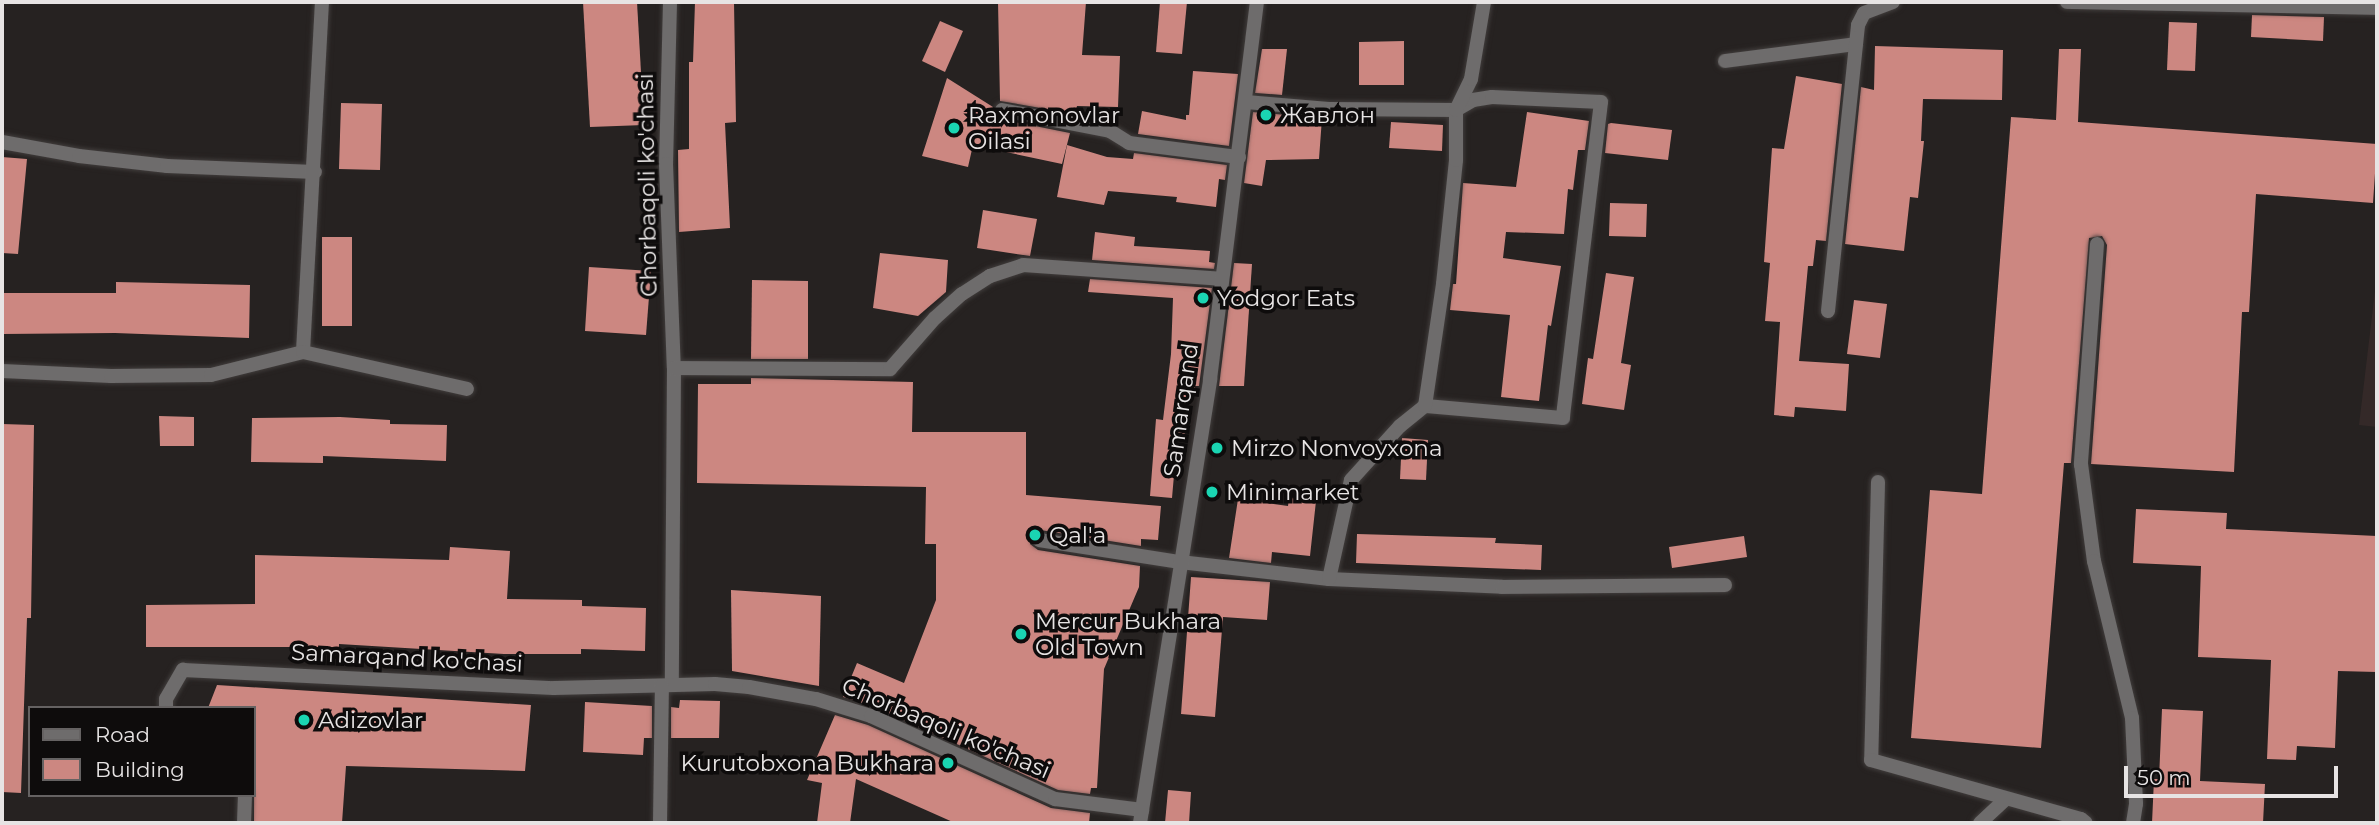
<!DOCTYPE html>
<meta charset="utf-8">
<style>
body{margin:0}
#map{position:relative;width:2379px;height:825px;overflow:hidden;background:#262221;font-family:Montserrat,sans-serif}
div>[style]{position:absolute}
.built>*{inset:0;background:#342928}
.building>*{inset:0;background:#cc8781}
.roads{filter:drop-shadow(0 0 2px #413d3c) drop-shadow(0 0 2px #413d3c)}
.service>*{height:14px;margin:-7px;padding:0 7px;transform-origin:7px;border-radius:7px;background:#6e6c6c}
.minor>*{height:14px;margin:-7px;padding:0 7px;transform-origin:7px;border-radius:7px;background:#6e6c6c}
.tertiary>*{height:14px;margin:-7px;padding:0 7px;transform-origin:7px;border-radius:7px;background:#6e6c6c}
.dots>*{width:19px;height:19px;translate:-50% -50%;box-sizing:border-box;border:4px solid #0e0c0c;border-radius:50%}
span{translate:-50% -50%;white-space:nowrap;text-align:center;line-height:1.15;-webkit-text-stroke:7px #0e0c0c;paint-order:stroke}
.poi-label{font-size:23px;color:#e7e4e4}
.left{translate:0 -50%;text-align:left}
.right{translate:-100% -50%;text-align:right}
.street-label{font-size:23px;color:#e7e4e4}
.frame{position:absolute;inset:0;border:4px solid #e7e4e4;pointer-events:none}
.legend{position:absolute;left:28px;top:706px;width:228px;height:91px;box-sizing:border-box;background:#0e0c0c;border:2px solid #656262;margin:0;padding:9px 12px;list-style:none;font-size:21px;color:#e7e4e4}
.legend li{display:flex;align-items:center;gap:14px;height:35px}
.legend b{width:35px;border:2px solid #656262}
.scale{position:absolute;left:2124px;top:766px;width:214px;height:32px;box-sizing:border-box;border:4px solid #e7e4e4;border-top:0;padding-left:9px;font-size:21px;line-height:24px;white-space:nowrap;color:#e7e4e4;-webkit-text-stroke:5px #0e0c0c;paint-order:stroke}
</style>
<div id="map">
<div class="built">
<div style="clip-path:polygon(2377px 274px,2377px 427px,2359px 425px)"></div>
</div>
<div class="building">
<div style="clip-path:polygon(583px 2px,637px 2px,644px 125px,590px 127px)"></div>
<div style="clip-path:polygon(695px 2px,734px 2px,736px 122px,725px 123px,730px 228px,679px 232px,678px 150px,689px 149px,689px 62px,693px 62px)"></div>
<div style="clip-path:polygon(998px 2px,1086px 2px,1082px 55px,1120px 56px,1118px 107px,1077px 106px,1075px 114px,1000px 101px)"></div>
<div style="clip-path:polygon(1160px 2px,1187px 2px,1182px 54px,1156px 52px)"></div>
<div style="clip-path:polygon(2252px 15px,2324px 17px,2323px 41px,2251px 37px)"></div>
<div style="clip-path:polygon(940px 21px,963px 31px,945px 72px,922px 61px)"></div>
<div style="clip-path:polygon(2169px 22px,2197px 23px,2195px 71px,2167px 70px)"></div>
<div style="clip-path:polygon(1404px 41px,1404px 85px,1359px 85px,1359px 42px)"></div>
<div style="clip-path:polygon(1875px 46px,2003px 50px,2002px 100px,1923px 99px,1921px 141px,1924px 141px,1918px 198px,1910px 197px,1904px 251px,1845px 244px,1861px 87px,1874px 90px)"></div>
<div style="clip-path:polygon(1262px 49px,1287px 49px,1282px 95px,1255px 93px)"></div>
<div style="clip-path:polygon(2059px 49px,2081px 49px,2078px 122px,2377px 144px,2373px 203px,2256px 194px,2249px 312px,2242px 312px,2234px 472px,2091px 464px,2107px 245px,2102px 236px,2089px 238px,2071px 463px,2064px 463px,2041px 748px,1911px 738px,1930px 490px,1982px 494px,2011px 117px,2056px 120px)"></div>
<div style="clip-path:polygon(1193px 71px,1238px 74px,1229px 146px,1138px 134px,1142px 111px,1186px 120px,1186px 115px,1189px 115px)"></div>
<div style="clip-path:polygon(1796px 76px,1842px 84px,1826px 241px,1816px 240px,1813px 266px,1808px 266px,1799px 361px,1849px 364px,1846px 411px,1795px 407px,1794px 417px,1774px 415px,1780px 322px,1765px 321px,1770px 263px,1764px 262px,1772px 148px,1784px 149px)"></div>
<div style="clip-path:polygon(947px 78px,993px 107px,993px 114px,1000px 119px,1070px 133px,1062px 164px,973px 145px,968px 167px,922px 156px)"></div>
<div style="clip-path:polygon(341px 103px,382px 104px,380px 170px,339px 169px)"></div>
<div style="clip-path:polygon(1253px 112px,1322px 118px,1319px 159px,1266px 160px,1262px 186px,1244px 183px)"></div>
<div style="clip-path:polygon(1527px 112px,1589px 121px,1585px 150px,1578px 150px,1573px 190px,1568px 189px,1564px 234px,1506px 232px,1503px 258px,1561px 266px,1551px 326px,1548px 325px,1539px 401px,1501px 397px,1510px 315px,1450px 310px,1453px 284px,1456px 284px,1463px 183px,1516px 187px)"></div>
<div style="clip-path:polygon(1391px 122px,1443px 125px,1442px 151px,1389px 148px)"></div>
<div style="clip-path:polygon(1611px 123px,1672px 130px,1668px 160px,1605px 153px,1608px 124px)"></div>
<div style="clip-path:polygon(1067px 145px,1107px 157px,1133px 159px,1134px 153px,1227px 165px,1225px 180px,1219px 179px,1216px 207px,1176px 202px,1177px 197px,1108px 191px,1104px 205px,1057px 197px)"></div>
<div style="clip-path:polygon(2px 157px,27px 159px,18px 254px,2px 253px)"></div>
<div style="clip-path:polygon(1610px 203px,1647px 204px,1646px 237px,1609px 236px)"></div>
<div style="clip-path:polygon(983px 210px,1037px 219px,1030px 256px,977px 248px)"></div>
<div style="clip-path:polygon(1095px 232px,1135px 237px,1134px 246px,1210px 251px,1209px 262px,1215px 263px,1214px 269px,1092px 260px)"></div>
<div style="clip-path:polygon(322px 237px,352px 237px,352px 326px,322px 326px)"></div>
<div style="clip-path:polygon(880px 253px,948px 260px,946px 292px,918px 316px,873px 308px)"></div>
<div style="clip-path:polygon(1234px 263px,1252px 264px,1244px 386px,1219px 386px)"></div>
<div style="clip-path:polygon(589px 267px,651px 271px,646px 335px,585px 331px)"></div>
<div style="clip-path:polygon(1606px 273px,1634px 277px,1621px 363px,1631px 365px,1624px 410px,1582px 404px,1588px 358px,1593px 359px)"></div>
<div style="clip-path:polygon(1090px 279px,1212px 288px,1199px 386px,1195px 386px,1194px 394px,1188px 393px,1184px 442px,1177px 441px,1172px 498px,1150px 496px,1156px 419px,1163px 420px,1171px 354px,1173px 298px,1088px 292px)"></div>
<div style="clip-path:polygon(752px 280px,808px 281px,808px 359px,751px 359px)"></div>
<div style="clip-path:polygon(116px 282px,250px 285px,249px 338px,115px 333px,2px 334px,2px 293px,116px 293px)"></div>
<div style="clip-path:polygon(1854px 300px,1887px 304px,1880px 358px,1847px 354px)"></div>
<div style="clip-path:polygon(751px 378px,913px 382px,912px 432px,1026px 432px,1026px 495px,1161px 506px,1158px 540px,1141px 539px,1141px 546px,1040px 530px,1030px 538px,1030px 544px,1038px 550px,1140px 566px,1139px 587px,1104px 669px,1097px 788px,1091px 788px,1090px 794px,1058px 790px,875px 707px,843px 697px,857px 663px,904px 683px,936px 600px,936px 544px,925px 544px,926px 487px,697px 483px,698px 384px,751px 384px)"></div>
<div style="clip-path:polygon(159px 416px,194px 417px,194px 446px,160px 446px)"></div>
<div style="clip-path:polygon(340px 417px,390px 420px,390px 424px,447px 425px,446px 461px,323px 456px,323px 463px,251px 462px,252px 418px)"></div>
<div style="clip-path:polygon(2px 424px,34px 425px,31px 618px,27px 618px,21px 793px,2px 792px)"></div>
<div style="clip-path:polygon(1402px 438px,1428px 440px,1426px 480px,1400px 479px)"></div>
<div style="clip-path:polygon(1289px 498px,1316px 501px,1310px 556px,1272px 552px,1271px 563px,1229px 558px,1238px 499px,1288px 506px)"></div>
<div style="clip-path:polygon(2136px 509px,2227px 513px,2226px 529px,2377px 536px,2377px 672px,2338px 671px,2335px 748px,2297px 746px,2296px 760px,2267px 759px,2271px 660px,2198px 657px,2201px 566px,2133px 563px)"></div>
<div style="clip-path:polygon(1357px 534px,1496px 538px,1495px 543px,1542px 545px,1541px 570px,1356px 563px)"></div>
<div style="clip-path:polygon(1744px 536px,1747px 557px,1672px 568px,1669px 547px)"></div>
<div style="clip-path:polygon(450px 547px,510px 551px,507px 599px,582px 600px,582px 606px,646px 608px,645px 651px,581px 649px,581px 654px,504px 654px,339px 644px,339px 647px,146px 647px,146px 605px,255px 604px,255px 555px,449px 560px)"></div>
<div style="clip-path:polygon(1191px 577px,1270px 582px,1267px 620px,1223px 617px,1215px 717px,1181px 714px)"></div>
<div style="clip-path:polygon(731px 590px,821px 596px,819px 686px,732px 671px)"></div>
<div style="clip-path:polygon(217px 685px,531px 705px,525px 771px,346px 766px,342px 823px,254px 823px,254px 708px,208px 708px)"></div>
<div style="clip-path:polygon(680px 700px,720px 701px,719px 738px,671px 738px,671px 707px,679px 708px)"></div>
<div style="clip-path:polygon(585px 702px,652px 706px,652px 738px,644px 738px,643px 755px,583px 752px)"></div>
<div style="clip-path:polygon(2162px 709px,2203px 711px,2200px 781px,2265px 784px,2263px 823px,2152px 823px,2154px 779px,2159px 779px)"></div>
<div style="clip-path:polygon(835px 715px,868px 725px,1051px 808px,1090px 813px,1089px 823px,955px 823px,856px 779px,850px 823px,817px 823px,822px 783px,807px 780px)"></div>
<div style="clip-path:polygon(1168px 790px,1191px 792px,1189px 823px,1165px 823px)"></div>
</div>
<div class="roads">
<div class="service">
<div style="left:1725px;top:61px;width:132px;rotate:-7.4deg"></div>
<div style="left:1246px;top:102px;width:83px;rotate:4.8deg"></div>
<div style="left:1329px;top:109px;width:127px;rotate:0.5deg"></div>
<div style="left:1456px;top:110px;width:20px;rotate:-30deg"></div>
<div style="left:1473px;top:100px;width:19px;rotate:-9deg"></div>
<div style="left:1492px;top:97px;width:109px;rotate:2.6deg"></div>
<div style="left:1601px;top:102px;width:318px;rotate:96.9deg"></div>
<div style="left:1563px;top:418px;width:139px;rotate:-175deg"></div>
<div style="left:2097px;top:244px;width:221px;rotate:94.2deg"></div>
<div style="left:2081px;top:464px;width:98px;rotate:82.4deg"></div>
<div style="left:2094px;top:561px;width:162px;rotate:76.4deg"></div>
<div style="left:2132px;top:718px;width:86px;rotate:87.3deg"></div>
<div style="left:2136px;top:804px;width:19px;rotate:99deg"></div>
<div style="left:1878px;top:482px;width:278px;rotate:91.4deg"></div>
<div style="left:1871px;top:760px;width:218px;rotate:15.7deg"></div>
<div style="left:2081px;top:819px;width:6px;rotate:39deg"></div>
<div style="left:1039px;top:540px;width:143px;rotate:8.9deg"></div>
<div style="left:1180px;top:562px;width:150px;rotate:6.5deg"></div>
<div style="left:1329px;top:579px;width:173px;rotate:2.6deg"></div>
<div style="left:1502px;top:587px;width:223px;rotate:-0.5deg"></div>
<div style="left:1329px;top:579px;width:101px;rotate:-77.5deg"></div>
<div style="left:1351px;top:480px;width:73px;rotate:-47.8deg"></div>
<div style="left:1400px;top:426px;width:32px;rotate:-39deg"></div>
<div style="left:1425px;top:406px;width:123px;rotate:-81.6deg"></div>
<div style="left:1443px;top:284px;width:125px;rotate:-84deg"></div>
<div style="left:1456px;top:160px;width:50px;rotate:-90deg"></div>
<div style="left:1456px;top:110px;width:34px;rotate:-64deg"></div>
<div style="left:1471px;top:79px;width:78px;rotate:-80.4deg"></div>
<div style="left:1980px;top:823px;width:35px;rotate:-43deg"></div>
</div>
<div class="minor">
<div style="left:670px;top:2px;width:162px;rotate:91.4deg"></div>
<div style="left:666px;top:164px;width:204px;rotate:87.8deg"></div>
<div style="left:674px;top:368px;width:317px;rotate:90.4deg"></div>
<div style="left:2067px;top:2px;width:310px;rotate:1.1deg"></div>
<div style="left:1002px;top:110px;width:110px;rotate:11deg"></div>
<div style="left:1110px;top:131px;width:22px;rotate:32deg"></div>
<div style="left:1129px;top:143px;width:111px;rotate:7.3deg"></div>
<div style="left:2px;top:142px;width:78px;rotate:10.3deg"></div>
<div style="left:79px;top:156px;width:89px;rotate:6.5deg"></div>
<div style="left:167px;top:166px;width:148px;rotate:2.3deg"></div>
<div style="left:1828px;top:311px;width:288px;rotate:-84deg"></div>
<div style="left:1858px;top:25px;width:13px;rotate:-63deg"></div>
<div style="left:1864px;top:13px;width:31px;rotate:-21deg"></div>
<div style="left:303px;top:352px;width:351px;rotate:-86.9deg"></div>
<div style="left:674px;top:368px;width:216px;rotate:0.3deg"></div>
<div style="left:890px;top:369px;width:68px;rotate:-48.6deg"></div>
<div style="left:935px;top:318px;width:36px;rotate:-42deg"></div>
<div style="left:962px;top:294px;width:33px;rotate:-33deg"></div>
<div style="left:990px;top:276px;width:35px;rotate:-18deg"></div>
<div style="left:1023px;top:265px;width:198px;rotate:4deg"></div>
<div style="left:2px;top:371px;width:109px;rotate:2.6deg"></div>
<div style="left:111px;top:376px;width:100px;rotate:-0.6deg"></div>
<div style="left:211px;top:375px;width:95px;rotate:-14deg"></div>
<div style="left:303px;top:352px;width:168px;rotate:12.7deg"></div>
<div style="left:166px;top:708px;width:9px;rotate:-90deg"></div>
<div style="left:166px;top:699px;width:34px;rotate:-60deg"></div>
<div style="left:183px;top:670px;width:371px;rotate:2.8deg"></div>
<div style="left:554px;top:688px;width:161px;rotate:-1.4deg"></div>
<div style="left:715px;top:684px;width:34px;rotate:5deg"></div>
<div style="left:749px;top:687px;width:68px;rotate:10.2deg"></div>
<div style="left:816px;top:699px;width:58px;rotate:17.2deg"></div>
<div style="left:871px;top:716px;width:202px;rotate:24.3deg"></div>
<div style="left:1055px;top:799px;width:88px;rotate:7.2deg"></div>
<div style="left:244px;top:823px;width:28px;rotate:-88deg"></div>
<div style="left:660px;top:823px;width:137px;rotate:-89.2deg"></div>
</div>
<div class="tertiary">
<div style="left:1140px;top:823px;width:449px;rotate:-81deg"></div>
<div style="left:1210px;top:379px;width:380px;rotate:-82.9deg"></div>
</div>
</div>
<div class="dots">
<div style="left:1266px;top:115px;background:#1ad5b2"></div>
<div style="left:954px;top:128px;background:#1ad5b2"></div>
<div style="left:1203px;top:298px;background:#1ad5b2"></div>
<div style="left:1217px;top:448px;background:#1ad5b2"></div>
<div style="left:1212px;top:492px;background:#1ad5b2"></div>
<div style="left:1035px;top:535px;background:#1ad5b2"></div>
<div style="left:1021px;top:634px;background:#1ad5b2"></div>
<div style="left:304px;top:720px;background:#1ad5b2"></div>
<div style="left:948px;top:763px;background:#1ad5b2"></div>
</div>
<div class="poi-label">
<span class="left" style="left:968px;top:128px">Raxmonovlar<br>Oilasi</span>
<span class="left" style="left:1280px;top:115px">Жавлон</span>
<span class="left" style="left:1217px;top:298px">Yodgor Eats</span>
<span class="left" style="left:1231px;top:448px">Mirzo Nonvoyxona</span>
<span class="left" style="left:1226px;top:492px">Minimarket</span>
<span class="left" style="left:1049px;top:535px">Qal'a</span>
<span class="left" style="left:1035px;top:634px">Mercur Bukhara<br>Old Town</span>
<span class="left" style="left:318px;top:720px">Adizovlar</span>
<span class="right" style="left:934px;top:763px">Kurutobxona Bukhara</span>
</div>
<div class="street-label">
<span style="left:647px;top:185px;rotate:-91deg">Chorbaqoli ko'chasi</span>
<span style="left:1181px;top:410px;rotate:-82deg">Samarqand</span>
<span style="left:407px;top:658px;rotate:3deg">Samarqand ko'chasi</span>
<span style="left:946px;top:728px;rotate:23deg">Chorbaqoli ko'chasi</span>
</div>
<div class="frame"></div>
<ul class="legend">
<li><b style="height:9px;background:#6e6c6c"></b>Road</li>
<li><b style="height:19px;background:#cc8781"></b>Building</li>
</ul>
<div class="scale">50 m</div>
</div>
